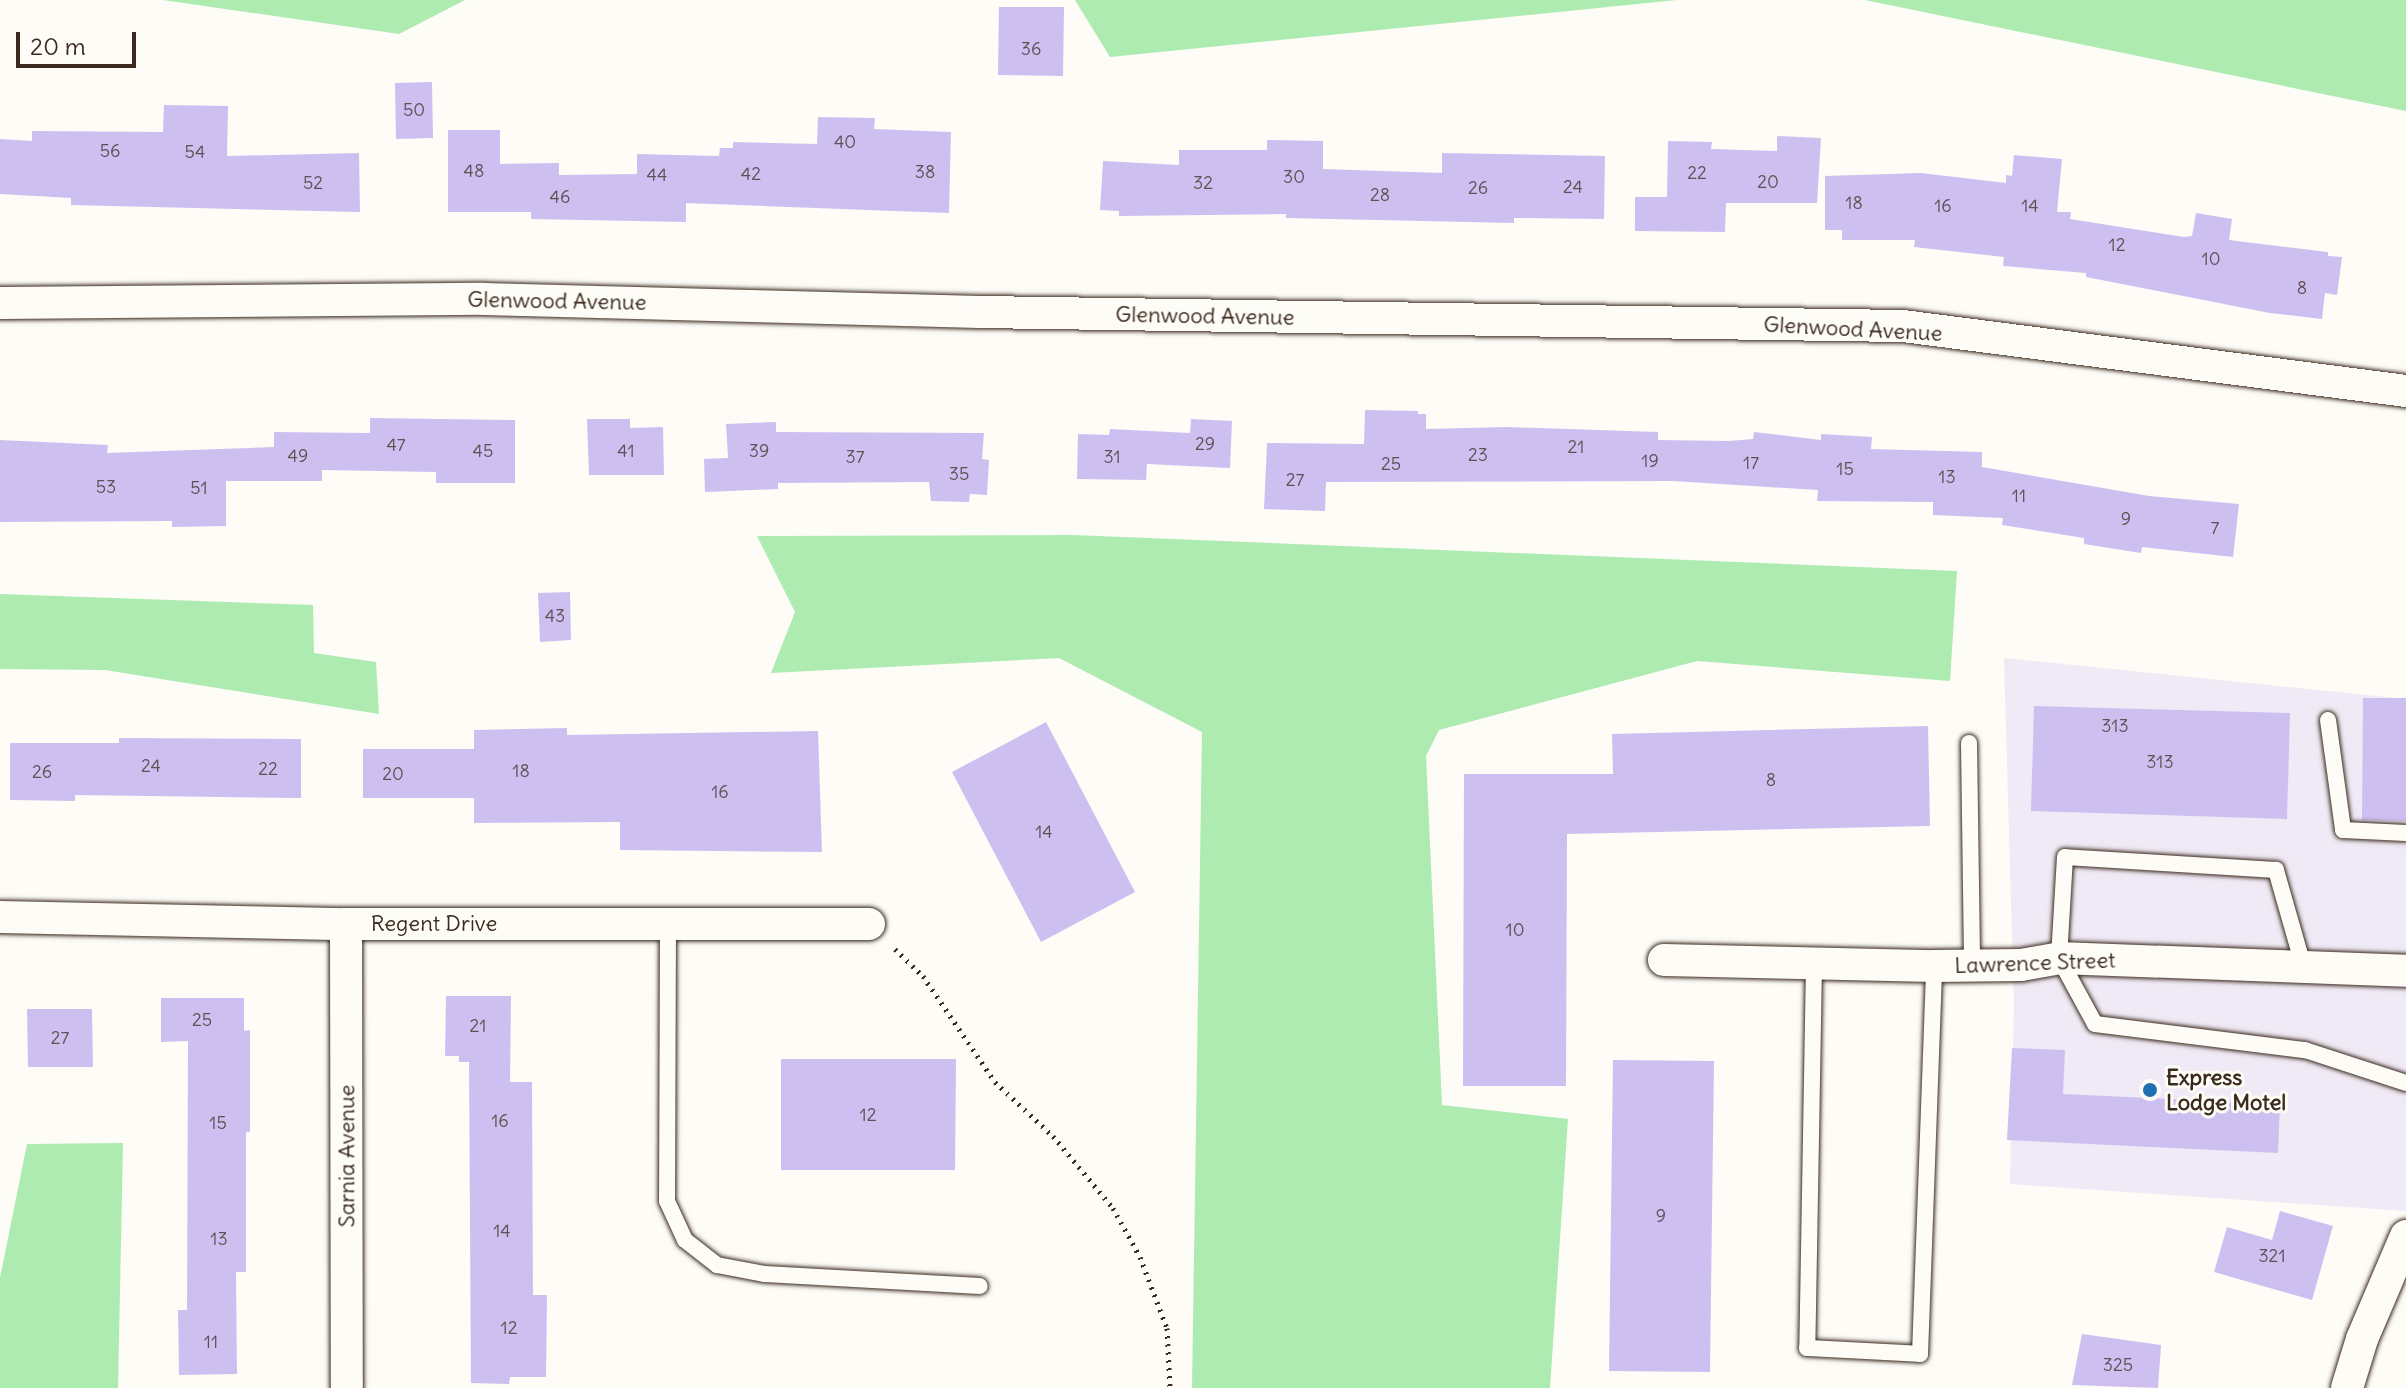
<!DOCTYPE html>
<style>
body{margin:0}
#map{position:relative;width:2406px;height:1388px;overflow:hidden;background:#fdfcf7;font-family:Delius,sans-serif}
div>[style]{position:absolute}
.built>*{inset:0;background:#efeaf5}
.green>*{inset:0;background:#adebb1}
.building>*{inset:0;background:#cebff1}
.path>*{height:5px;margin-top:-2.5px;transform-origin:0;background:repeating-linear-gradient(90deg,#3b2a1e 0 2px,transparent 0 8px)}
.roads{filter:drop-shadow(0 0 2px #3b2a1e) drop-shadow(0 0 2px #3b2a1e)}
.lane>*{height:16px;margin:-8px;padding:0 8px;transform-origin:8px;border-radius:8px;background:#fdfcf7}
.street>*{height:32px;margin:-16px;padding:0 16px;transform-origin:16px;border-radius:16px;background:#fdfcf7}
.dots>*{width:22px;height:22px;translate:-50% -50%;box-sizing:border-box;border:4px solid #fdfcf7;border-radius:50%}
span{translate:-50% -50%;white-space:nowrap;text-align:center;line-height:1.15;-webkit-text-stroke:6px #fdfcf7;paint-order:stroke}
.number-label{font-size:18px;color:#604f53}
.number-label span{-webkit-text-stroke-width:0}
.street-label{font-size:22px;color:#3b2a1e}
.poi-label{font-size:22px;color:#3b2a1e;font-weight:700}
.left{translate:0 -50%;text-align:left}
.scale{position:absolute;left:16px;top:32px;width:120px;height:36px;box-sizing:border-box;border:4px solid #3b2a1e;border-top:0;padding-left:10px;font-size:24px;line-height:28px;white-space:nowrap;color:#3b2a1e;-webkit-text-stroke:6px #fdfcf7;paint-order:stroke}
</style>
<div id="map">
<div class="built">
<div style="clip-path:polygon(2004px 658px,2406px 699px,2406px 1211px,2010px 1184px,2014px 1004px)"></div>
</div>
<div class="green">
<div style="clip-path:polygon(163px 0,465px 0,399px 34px)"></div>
<div style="clip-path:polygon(1075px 0,1677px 0,1110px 57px)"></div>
<div style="clip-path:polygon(1865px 0,2406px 0,2406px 111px)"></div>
<div style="clip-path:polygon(1073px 535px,1957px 571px,1950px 681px,1697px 661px,1439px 730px,1426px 756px,1442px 1105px,1568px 1119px,1550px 1388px,1192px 1388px,1202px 732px,1059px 658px,771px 673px,795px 612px,757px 536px)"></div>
<div style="clip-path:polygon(0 594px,313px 605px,314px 653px,376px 662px,379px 714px,105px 670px,0 669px)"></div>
<div style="clip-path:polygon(123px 1143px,118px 1388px,0 1388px,0 1278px,27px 1144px)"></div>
</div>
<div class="building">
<div style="clip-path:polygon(999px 7px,1064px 7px,1063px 76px,998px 75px)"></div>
<div style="clip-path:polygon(432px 82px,433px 138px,396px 139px,395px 83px)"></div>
<div style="clip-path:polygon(164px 105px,228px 106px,227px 156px,359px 153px,360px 212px,71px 205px,71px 198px,0 194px,0 139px,32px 141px,32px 131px,163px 132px)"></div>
<div style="clip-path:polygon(818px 117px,875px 118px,874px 129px,951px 132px,949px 213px,686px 203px,686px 222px,531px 219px,531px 212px,448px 212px,448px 130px,500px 130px,500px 164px,559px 163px,559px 175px,637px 174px,637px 154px,719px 156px,720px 148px,733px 148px,733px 142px,817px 144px)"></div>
<div style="clip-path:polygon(1777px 136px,1821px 138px,1817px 203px,1726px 203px,1725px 232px,1635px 231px,1635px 197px,1667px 197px,1668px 141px,1712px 142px,1711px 149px,1777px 151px)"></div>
<div style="clip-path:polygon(1267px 140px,1323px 141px,1323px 169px,1442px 173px,1442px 153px,1605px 156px,1604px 219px,1514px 218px,1514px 223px,1286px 218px,1286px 214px,1119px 216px,1119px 211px,1100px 210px,1103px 161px,1179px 165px,1179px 150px,1267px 150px)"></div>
<div style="clip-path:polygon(2014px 155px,2062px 159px,2057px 212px,2071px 212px,2070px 219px,2184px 237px,2192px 236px,2196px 213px,2232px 219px,2229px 240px,2328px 252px,2328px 256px,2342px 257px,2337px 295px,2325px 293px,2322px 319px,2270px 313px,2086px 277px,2086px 273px,2003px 266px,2004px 257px,1914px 247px,1915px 240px,1842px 240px,1842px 230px,1825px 230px,1825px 176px,1921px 173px,2006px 183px,2006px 175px,2012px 176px)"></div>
<div style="clip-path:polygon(1365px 410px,1418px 411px,1418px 414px,1426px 414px,1426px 429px,1505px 427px,1658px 432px,1658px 440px,1729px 441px,1753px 439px,1754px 432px,1821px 440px,1821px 434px,1872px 437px,1871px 449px,1982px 452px,1982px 467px,2149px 496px,2239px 504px,2233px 557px,2142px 547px,2141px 553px,2084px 544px,2084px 538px,2002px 525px,2003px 518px,1933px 515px,1933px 502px,1817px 501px,1818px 490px,1673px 481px,1326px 482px,1325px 511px,1264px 509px,1267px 443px,1364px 444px)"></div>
<div style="clip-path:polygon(370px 418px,515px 420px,515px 483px,436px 483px,436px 472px,322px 470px,322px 481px,226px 481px,226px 526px,172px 527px,172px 521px,0 522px,0 440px,108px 445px,107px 453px,274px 447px,274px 432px,370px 433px)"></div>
<div style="clip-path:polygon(587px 419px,630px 419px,630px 428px,663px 427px,664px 475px,589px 475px)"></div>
<div style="clip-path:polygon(1191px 419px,1232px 421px,1230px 468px,1147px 464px,1146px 480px,1077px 479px,1078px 434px,1109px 435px,1110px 429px,1190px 433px)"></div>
<div style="clip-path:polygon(776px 422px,776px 432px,984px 433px,982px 459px,989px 460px,987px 495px,970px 494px,969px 502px,931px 501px,929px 482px,778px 483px,778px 489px,705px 492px,704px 459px,728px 458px,726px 424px)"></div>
<div style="clip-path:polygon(570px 592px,571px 640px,540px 642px,538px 593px)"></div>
<div style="clip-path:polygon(2363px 698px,2406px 698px,2406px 821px,2362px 820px)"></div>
<div style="clip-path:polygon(2034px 706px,2290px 713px,2287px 819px,2031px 811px)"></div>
<div style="clip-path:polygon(1046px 722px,1135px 892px,1041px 942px,952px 772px)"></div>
<div style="clip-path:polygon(1928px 726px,1930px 826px,1567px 834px,1566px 1086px,1463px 1086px,1464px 774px,1613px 774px,1612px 734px)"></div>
<div style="clip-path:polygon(567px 728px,567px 735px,818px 731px,822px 852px,620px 850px,620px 822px,474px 823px,474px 798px,363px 798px,363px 749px,474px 749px,474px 730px)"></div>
<div style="clip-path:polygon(119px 738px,301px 739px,301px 798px,75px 795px,75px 801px,10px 800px,10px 743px,119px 743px)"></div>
<div style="clip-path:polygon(446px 996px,511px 996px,510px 1082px,532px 1082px,533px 1295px,547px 1295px,546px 1377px,510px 1377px,509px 1384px,471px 1383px,469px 1062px,459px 1062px,459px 1056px,445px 1056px)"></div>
<div style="clip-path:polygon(161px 998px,244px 998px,244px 1031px,250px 1030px,250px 1132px,246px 1132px,246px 1272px,236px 1272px,237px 1374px,179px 1375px,178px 1310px,187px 1310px,188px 1041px,161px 1042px)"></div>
<div style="clip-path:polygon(27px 1009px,92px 1009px,93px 1067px,28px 1067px)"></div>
<div style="clip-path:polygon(2012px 1048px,2065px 1050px,2063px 1094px,2280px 1104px,2278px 1153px,2007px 1140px)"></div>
<div style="clip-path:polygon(781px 1059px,956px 1059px,955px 1170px,781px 1170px)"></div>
<div style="clip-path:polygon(1613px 1060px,1714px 1061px,1710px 1372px,1609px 1371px)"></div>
<div style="clip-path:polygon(2280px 1211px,2333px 1226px,2312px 1300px,2214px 1272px,2227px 1227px,2272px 1240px)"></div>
<div style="clip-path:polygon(2082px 1334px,2161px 1345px,2158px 1388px,2072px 1385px)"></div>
</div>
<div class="path">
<div style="left:895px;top:949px;width:39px;rotate:44deg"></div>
<div style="left:923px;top:976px;width:128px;rotate:55.8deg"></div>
<div style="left:995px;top:1082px;width:79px;rotate:43deg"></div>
<div style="left:1053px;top:1136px;width:94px;rotate:50.2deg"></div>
<div style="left:1113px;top:1208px;width:56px;rotate:61.1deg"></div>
<div style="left:1140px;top:1257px;width:76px;rotate:69.2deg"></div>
<div style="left:1167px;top:1328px;width:60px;rotate:87.1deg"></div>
</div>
<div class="roads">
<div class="lane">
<div style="left:2328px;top:720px;width:111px;rotate:82.2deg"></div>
<div style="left:2343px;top:830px;width:63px;rotate:2.7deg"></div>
<div style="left:1969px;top:743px;width:222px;rotate:89.2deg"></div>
<div style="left:668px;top:924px;width:277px;rotate:90.2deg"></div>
<div style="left:667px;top:1201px;width:43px;rotate:65.2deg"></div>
<div style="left:685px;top:1240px;width:41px;rotate:38deg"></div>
<div style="left:717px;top:1265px;width:49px;rotate:10.6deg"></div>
<div style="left:765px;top:1274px;width:215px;rotate:3.2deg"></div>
<div style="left:1814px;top:964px;width:384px;rotate:91deg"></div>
<div style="left:1807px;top:1348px;width:113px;rotate:3deg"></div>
<div style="left:1920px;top:1354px;width:388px;rotate:-87.9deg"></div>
<div style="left:2303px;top:965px;width:99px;rotate:-105.9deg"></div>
<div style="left:2276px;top:870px;width:211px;rotate:-176.5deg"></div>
<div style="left:2065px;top:857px;width:101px;rotate:93.4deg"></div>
<div style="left:2059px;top:958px;width:75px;rotate:61.4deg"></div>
<div style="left:2095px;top:1024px;width:212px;rotate:7.1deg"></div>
<div style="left:2305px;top:1050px;width:106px;rotate:18.1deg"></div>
</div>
<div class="street">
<div style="left:0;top:303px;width:483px;rotate:-0.5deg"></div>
<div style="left:483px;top:299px;width:497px;rotate:1.5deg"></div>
<div style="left:980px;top:312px;width:923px;rotate:0.87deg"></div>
<div style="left:1903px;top:326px;width:507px;rotate:7.36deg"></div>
<div style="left:0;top:917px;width:346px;rotate:1.2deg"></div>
<div style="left:346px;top:924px;width:523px"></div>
<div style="left:346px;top:924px;width:464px;rotate:89.9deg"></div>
<div style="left:1664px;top:960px;width:270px;rotate:1.3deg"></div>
<div style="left:1934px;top:966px;width:87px;rotate:-0.7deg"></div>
<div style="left:2021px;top:965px;width:39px;rotate:-10deg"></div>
<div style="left:2059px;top:958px;width:347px;rotate:2.1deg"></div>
<div style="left:2347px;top:1388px;width:51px;rotate:-73deg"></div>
<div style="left:2362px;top:1339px;width:112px;rotate:-66.9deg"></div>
</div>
</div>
<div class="dots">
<div style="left:2150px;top:1090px;background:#1f6fb2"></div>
</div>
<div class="number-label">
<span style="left:1031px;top:49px">36</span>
<span style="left:414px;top:110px">50</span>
<span style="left:845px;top:142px">40</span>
<span style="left:110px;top:151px">56</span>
<span style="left:195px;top:152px">54</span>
<span style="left:474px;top:171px">48</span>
<span style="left:925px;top:172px">38</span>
<span style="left:1697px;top:173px">22</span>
<span style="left:751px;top:174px">42</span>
<span style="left:657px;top:175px">44</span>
<span style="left:1294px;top:177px">30</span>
<span style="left:1768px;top:182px">20</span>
<span style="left:313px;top:183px">52</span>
<span style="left:1203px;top:183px">32</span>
<span style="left:1573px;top:187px">24</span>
<span style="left:1478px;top:188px">26</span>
<span style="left:1380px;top:195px">28</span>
<span style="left:560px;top:197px">46</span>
<span style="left:1854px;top:203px">18</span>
<span style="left:1943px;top:206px">16</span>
<span style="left:2030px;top:206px">14</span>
<span style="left:2117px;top:245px">12</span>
<span style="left:2211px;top:259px">10</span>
<span style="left:2302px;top:288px">8</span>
<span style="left:1205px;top:444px">29</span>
<span style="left:396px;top:445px">47</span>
<span style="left:1576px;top:447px">21</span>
<span style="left:483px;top:451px">45</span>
<span style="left:626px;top:451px">41</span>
<span style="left:759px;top:451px">39</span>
<span style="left:1478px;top:455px">23</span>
<span style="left:298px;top:456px">49</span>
<span style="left:855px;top:457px">37</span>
<span style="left:1112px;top:457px">31</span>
<span style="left:1650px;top:461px">19</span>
<span style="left:1751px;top:463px">17</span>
<span style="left:1391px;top:464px">25</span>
<span style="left:1845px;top:469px">15</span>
<span style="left:959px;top:474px">35</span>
<span style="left:1947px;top:477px">13</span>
<span style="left:1295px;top:480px">27</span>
<span style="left:106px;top:487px">53</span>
<span style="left:199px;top:488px">51</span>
<span style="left:2019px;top:496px">11</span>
<span style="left:2126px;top:519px">9</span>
<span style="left:2215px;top:528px">7</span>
<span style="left:555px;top:616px">43</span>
<span style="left:2115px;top:726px">313</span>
<span style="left:2160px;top:762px">313</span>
<span style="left:151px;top:766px">24</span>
<span style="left:268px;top:769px">22</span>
<span style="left:521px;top:771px">18</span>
<span style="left:42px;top:772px">26</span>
<span style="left:393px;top:774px">20</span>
<span style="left:1771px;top:780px">8</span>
<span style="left:720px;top:792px">16</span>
<span style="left:1044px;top:832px">14</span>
<span style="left:1515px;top:930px">10</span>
<span style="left:202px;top:1020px">25</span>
<span style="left:478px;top:1026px">21</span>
<span style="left:60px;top:1038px">27</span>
<span style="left:868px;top:1115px">12</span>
<span style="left:500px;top:1121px">16</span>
<span style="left:218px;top:1123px">15</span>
<span style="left:1661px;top:1216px">9</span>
<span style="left:502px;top:1231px">14</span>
<span style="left:219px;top:1239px">13</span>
<span style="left:2272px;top:1256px">321</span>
<span style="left:509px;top:1328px">12</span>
<span style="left:211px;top:1342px">11</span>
<span style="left:2118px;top:1365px">325</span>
</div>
<div class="street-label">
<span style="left:557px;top:301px;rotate:1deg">Glenwood Avenue</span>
<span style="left:1205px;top:316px;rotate:1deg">Glenwood Avenue</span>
<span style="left:1853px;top:329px;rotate:3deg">Glenwood Avenue</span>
<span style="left:434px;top:924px">Regent Drive</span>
<span style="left:2035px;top:963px;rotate:-2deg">Lawrence Street</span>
<span style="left:347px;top:1156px;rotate:-90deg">Sarnia Avenue</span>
</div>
<div class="poi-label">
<span class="left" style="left:2166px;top:1090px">Express<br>Lodge Motel</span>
</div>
<div class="scale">20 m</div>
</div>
